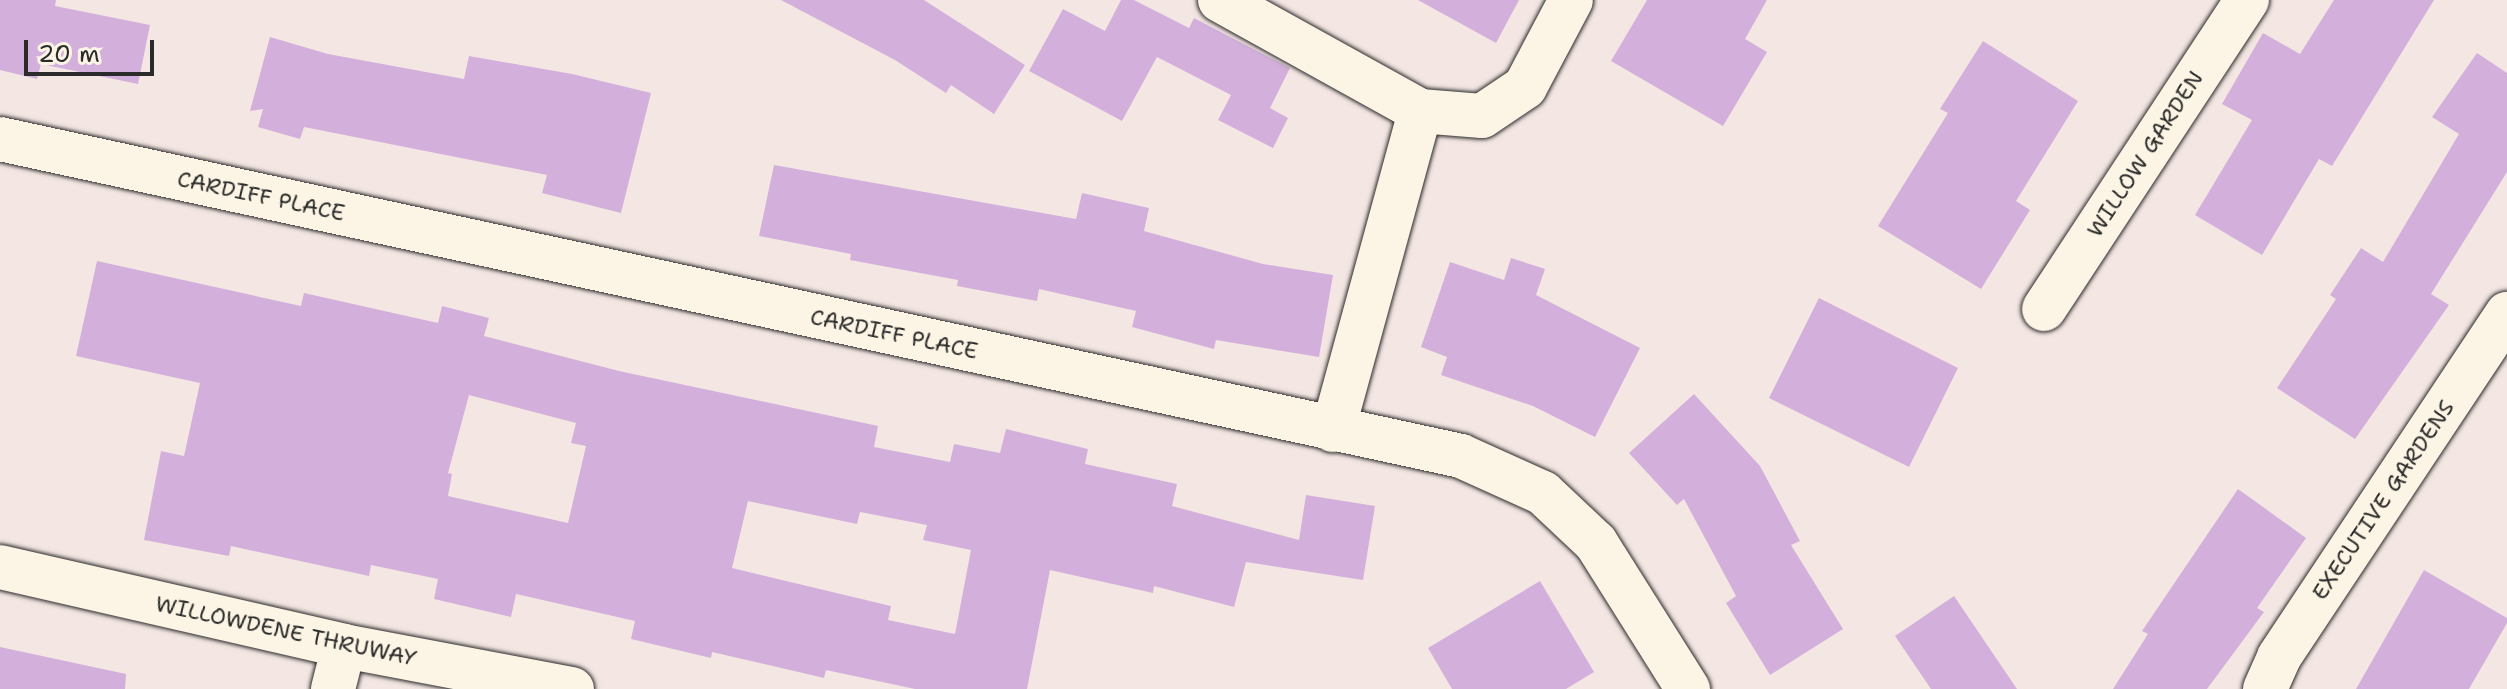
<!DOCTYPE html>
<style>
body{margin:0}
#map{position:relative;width:2507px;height:689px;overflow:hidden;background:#f4e7e3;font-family:"Shantell Sans",sans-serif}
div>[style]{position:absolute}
.building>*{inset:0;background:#d3b0db}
.roads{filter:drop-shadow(0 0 2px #2b2b2b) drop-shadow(0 0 2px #2b2b2b)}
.minor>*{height:44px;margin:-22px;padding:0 22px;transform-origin:22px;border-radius:22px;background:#fcf5e5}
span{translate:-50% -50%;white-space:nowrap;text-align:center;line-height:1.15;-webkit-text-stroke:7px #fcf5e5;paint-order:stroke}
.street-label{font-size:22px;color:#2b2b2b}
.scale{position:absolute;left:24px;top:40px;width:130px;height:36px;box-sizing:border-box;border:4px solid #2b2b2b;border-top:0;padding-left:10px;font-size:24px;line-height:28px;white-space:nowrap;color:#2b2b2b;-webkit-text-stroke:6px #fcf5e5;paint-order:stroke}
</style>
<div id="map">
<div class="building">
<div style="clip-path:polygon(0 0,56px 0,55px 6px,150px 25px,138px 84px,41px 64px,37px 79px,0 70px)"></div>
<div style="clip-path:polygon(781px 0,924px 0,1025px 65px,994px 114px,951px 85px,946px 93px,895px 60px)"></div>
<div style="clip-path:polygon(1121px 0,1134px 0,1189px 28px,1194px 18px,1290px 68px,1270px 108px,1288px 118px,1273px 148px,1218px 120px,1231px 95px,1157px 57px,1122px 121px,1029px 71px,1063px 9px,1105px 31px)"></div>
<div style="clip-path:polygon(1418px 0,1519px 0,1496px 43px)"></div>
<div style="clip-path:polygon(1647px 0,1767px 0,1745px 39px,1767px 52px,1723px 126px,1611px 61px)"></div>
<div style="clip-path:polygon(2334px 0,2434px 0,2332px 166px,2319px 159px,2262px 255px,2195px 215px,2252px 120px,2222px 104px,2263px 33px,2300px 54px)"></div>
<div style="clip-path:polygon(270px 37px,328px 54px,464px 79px,469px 56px,572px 74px,651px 93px,621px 213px,542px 193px,547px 175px,304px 127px,300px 139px,258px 127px,263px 109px,250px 111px)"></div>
<div style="clip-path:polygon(1983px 41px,2078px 101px,2016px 201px,2030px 210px,1981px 289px,1878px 226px,1948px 113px,1940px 109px)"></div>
<div style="clip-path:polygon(2477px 53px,2507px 73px,2507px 172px,2431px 294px,2449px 305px,2355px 439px,2277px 388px,2336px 299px,2330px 295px,2361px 248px,2383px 262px,2459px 134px,2432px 117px)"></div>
<div style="clip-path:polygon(774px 165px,1076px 219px,1082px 193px,1149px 208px,1144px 231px,1263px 264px,1333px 275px,1319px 357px,1216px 340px,1214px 349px,1132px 327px,1136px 311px,1039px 289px,1037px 301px,957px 286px,958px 280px,850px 260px,851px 254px,759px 236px)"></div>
<div style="clip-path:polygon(1511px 258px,1545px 269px,1536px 295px,1640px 348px,1595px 437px,1533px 406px,1441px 375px,1447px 357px,1421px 347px,1450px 262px,1504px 280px)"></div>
<div style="clip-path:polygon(evenodd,97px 261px,301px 306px,304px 293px,438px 323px,442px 306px,489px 318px,484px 336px,619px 371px,878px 426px,874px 447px,950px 462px,954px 444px,1000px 453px,1006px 429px,1088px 449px,1085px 464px,1177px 484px,1172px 506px,1299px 540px,1306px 495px,1375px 506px,1363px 580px,1246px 562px,1234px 607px,1154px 586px,1153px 593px,1050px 570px,1027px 689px,915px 689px,826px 670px,824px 678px,712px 652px,711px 658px,631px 639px,635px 621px,516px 594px,511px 617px,434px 599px,438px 579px,371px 565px,369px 576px,231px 546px,229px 556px,144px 540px,161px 451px,184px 456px,200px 383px,76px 356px,97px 261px,469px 395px,576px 423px,571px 443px,586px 446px,568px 523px,448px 496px,452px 474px,448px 473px,469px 395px,97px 261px,748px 501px,857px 524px,860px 512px,927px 525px,923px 540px,971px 550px,955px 634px,888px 620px,891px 606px,732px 568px,748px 501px)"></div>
<div style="clip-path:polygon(1819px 298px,1958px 368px,1909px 467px,1769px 398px)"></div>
<div style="clip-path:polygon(1694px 394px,1760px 466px,1800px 541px,1791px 545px,1843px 629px,1770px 675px,1726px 603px,1736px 596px,1684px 499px,1677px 505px,1629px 453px)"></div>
<div style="clip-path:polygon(2238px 489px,2306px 538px,2257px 608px,2264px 612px,2207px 689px,2113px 689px,2148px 634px,2142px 631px)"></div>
<div style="clip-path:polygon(2424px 570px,2507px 618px,2507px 623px,2469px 689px,2356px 689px)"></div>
<div style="clip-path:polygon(1540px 581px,1594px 672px,1566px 689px,1452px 689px,1428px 648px)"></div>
<div style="clip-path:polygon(1954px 596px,2017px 689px,1931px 689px,1895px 636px)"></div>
<div style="clip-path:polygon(0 647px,126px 674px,125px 689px,0 689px)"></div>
</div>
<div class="roads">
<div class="minor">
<div style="left:1220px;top:0;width:229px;rotate:29deg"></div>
<div style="left:1420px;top:111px;width:62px;rotate:4.6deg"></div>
<div style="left:1482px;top:116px;width:52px;rotate:-34deg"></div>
<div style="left:1525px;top:87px;width:98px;rotate:-62.1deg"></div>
<div style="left:0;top:139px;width:1495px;rotate:12.24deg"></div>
<div style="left:1461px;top:456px;width:90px;rotate:24.3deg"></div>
<div style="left:1543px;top:493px;width:73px;rotate:43.3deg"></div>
<div style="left:1596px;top:543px;width:173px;rotate:57.8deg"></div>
<div style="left:2044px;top:309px;width:370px;rotate:-56.7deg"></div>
<div style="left:1333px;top:430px;width:331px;rotate:-74.7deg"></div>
<div style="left:0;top:567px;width:353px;rotate:12.9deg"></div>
<div style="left:344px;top:646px;width:232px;rotate:10.7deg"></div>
<div style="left:333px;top:689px;width:44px;rotate:-75.7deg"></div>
<div style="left:2265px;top:689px;width:35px;rotate:-66deg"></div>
<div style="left:2279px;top:657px;width:412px;rotate:-56.4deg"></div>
</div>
</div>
<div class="street-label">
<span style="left:2145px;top:154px;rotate:-57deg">WILLOW GARDEN</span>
<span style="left:261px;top:196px;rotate:12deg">CARDIFF PLACE</span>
<span style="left:894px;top:334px;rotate:12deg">CARDIFF PLACE</span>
<span style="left:2383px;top:500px;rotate:-56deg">EXECUTIVE GARDENS</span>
<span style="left:286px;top:631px;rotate:12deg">WILLOWDENE THRUWAY</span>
</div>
<div class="scale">20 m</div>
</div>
